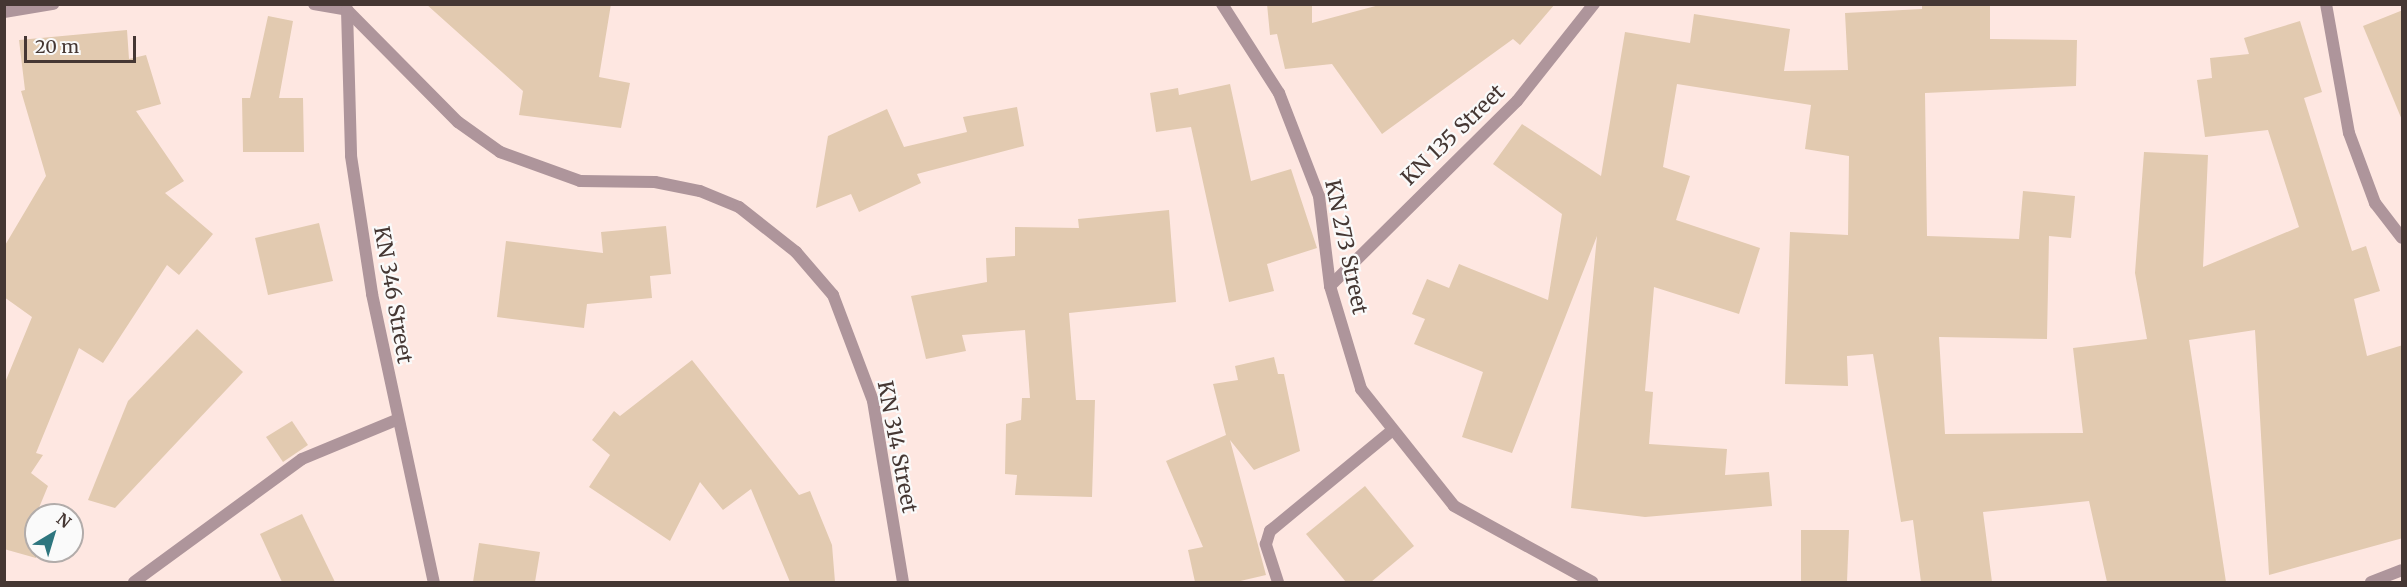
<!DOCTYPE html>
<style>
body{margin:0}
#map{position:relative;width:2407px;height:587px;overflow:hidden;background:#fee7e1;font-family:Merriweather,serif}
div>[style]{position:absolute}
.building>*{inset:0;background:#e2cab0}
.street>*{height:12px;margin:-6px;padding:0 6px;transform-origin:6px;border-radius:6px;background:#ae959b}
span{translate:-50% -50%;white-space:nowrap;text-align:center;line-height:1.15;-webkit-text-stroke:4.5px #fafafa;paint-order:stroke}
.street-label{font-size:21px;color:#453733}
.frame{position:absolute;inset:0;border:6px solid #453733;pointer-events:none}
.north{position:absolute;left:24px;top:503px;width:60px;height:60px;box-sizing:border-box;background:#fafafa;border:2px solid #b2acaa;border-radius:50%;rotate:38deg;font-size:16px;font-weight:700;line-height:24px;text-align:center;color:#453733}
.north::after{content:'';display:block;margin:auto;width:21px;height:27px;background:#2e767f;clip-path:polygon(50% 0,100% 100%,50% 72%,0 100%)}
.scale{position:absolute;left:24px;top:36px;width:112px;height:27px;box-sizing:border-box;border:3px solid #453733;border-top:0;padding-left:8px;font-size:18px;line-height:21px;white-space:nowrap;color:#453733;-webkit-text-stroke:4px #fafafa;paint-order:stroke}
</style>
<div id="map">
<div class="building">
<div style="clip-path:polygon(426px 4px,611px 4px,599px 77px,630px 83px,621px 128px,519px 115px,523px 91px)"></div>
<div style="clip-path:polygon(1267px 4px,1312px 4px,1312px 23px,1383px 4px,1555px 4px,1520px 45px,1513px 39px,1382px 134px,1332px 64px,1285px 69px,1277px 34px,1270px 35px)"></div>
<div style="clip-path:polygon(1922px 4px,1990px 4px,1990px 39px,2077px 40px,2076px 86px,1925px 93px,1927px 236px,2019px 239px,2023px 191px,2075px 196px,2071px 238px,2049px 236px,2047px 339px,1939px 337px,1945px 434px,2083px 433px,2073px 348px,2147px 339px,2135px 273px,2144px 152px,2208px 155px,2203px 267px,2299px 227px,2268px 130px,2205px 137px,2197px 80px,2212px 78px,2210px 58px,2249px 54px,2244px 38px,2300px 21px,2322px 92px,2304px 98px,2352px 251px,2366px 246px,2380px 291px,2354px 299px,2367px 356px,2403px 345px,2403px 538px,2269px 575px,2255px 330px,2189px 340px,2226px 582px,2107px 582px,2089px 501px,1983px 512px,1992px 582px,1921px 582px,1913px 520px,1901px 522px,1873px 354px,1847px 356px,1848px 386px,1785px 384px,1790px 232px,1848px 235px,1849px 156px,1805px 149px,1811px 105px,1677px 84px,1663px 167px,1690px 176px,1676px 220px,1760px 248px,1739px 314px,1654px 287px,1645px 391px,1653px 392px,1649px 444px,1727px 449px,1725px 475px,1769px 472px,1772px 506px,1645px 517px,1571px 508px,1597px 236px,1512px 453px,1462px 437px,1483px 372px,1414px 344px,1425px 319px,1412px 314px,1427px 279px,1449px 288px,1459px 264px,1548px 300px,1562px 214px,1493px 164px,1522px 124px,1601px 176px,1625px 32px,1690px 43px,1694px 14px,1790px 29px,1784px 71px,1848px 70px,1845px 13px,1922px 9px)"></div>
<div style="clip-path:polygon(2403px 10px,2403px 120px,2402px 120px,2363px 26px)"></div>
<div style="clip-path:polygon(268px 16px,293px 21px,279px 98px,303px 98px,304px 152px,243px 152px,242px 98px,250px 98px)"></div>
<div style="clip-path:polygon(127px 30px,129px 59px,146px 55px,161px 104px,136px 111px,184px 181px,165px 193px,213px 234px,179px 275px,167px 265px,103px 363px,79px 348px,36px 453px,43px 455px,31px 473px,48px 486px,36px 515px,36px 558px,4px 549px,4px 385px,32px 317px,4px 297px,4px 247px,46px 176px,21px 91px,25px 90px,19px 40px)"></div>
<div style="clip-path:polygon(1230px 84px,1251px 181px,1291px 169px,1317px 248px,1267px 264px,1274px 291px,1229px 302px,1191px 127px,1156px 132px,1150px 93px,1178px 88px,1179px 95px)"></div>
<div style="clip-path:polygon(1017px 107px,1024px 146px,917px 174px,921px 183px,859px 212px,851px 194px,816px 208px,828px 136px,887px 109px,904px 147px,967px 132px,963px 117px)"></div>
<div style="clip-path:polygon(1169px 210px,1176px 302px,1069px 313px,1076px 400px,1095px 400px,1092px 497px,1015px 495px,1017px 475px,1005px 474px,1006px 424px,1021px 420px,1022px 398px,1030px 398px,1025px 330px,962px 335px,966px 351px,926px 359px,911px 296px,987px 282px,986px 258px,1015px 256px,1015px 227px,1079px 228px,1078px 219px)"></div>
<div style="clip-path:polygon(319px 223px,333px 281px,268px 295px,255px 238px)"></div>
<div style="clip-path:polygon(666px 226px,671px 274px,650px 276px,652px 298px,587px 304px,584px 328px,497px 317px,506px 241px,603px 253px,601px 232px)"></div>
<div style="clip-path:polygon(197px 329px,243px 372px,115px 508px,88px 500px,128px 401px)"></div>
<div style="clip-path:polygon(1274px 357px,1278px 374px,1284px 374px,1300px 451px,1254px 470px,1230px 440px,1266px 575px,1236px 582px,1195px 582px,1188px 550px,1203px 547px,1166px 461px,1226px 435px,1213px 384px,1238px 380px,1235px 366px)"></div>
<div style="clip-path:polygon(692px 360px,799px 495px,810px 491px,832px 545px,835px 582px,790px 582px,751px 489px,723px 510px,700px 482px,670px 541px,589px 487px,610px 455px,592px 440px,614px 411px,620px 416px)"></div>
<div style="clip-path:polygon(292px 421px,308px 445px,283px 462px,266px 437px)"></div>
<div style="clip-path:polygon(1365px 486px,1414px 546px,1371px 582px,1346px 582px,1306px 534px)"></div>
<div style="clip-path:polygon(302px 514px,335px 582px,282px 582px,260px 534px)"></div>
<div style="clip-path:polygon(1801px 530px,1849px 530px,1847px 582px,1801px 582px)"></div>
<div style="clip-path:polygon(479px 543px,540px 552px,535px 582px,473px 582px)"></div>
</div>
<div class="street">
<div style="left:314px;top:4px;width:34px;rotate:10deg"></div>
<div style="left:347px;top:10px;width:158px;rotate:45.3deg"></div>
<div style="left:458px;top:122px;width:52px;rotate:35.5deg"></div>
<div style="left:500px;top:152px;width:85px;rotate:19.9deg"></div>
<div style="left:580px;top:181px;width:75px;rotate:0.8deg"></div>
<div style="left:655px;top:182px;width:46px;rotate:11.3deg"></div>
<div style="left:700px;top:191px;width:42px;rotate:22.3deg"></div>
<div style="left:739px;top:207px;width:73px;rotate:38.3deg"></div>
<div style="left:796px;top:252px;width:57px;rotate:49.3deg"></div>
<div style="left:833px;top:295px;width:113px;rotate:69.3deg"></div>
<div style="left:873px;top:401px;width:183px;rotate:80.6deg"></div>
<div style="left:1222px;top:4px;width:106px;rotate:57.4deg"></div>
<div style="left:1279px;top:93px;width:110px;rotate:68.8deg"></div>
<div style="left:1319px;top:196px;width:91px;rotate:83deg"></div>
<div style="left:1330px;top:286px;width:108px;rotate:73.2deg"></div>
<div style="left:1361px;top:389px;width:149px;rotate:51.5deg"></div>
<div style="left:1454px;top:506px;width:158px;rotate:28.8deg"></div>
<div style="left:2326px;top:4px;width:131px;rotate:79.9deg"></div>
<div style="left:2349px;top:133px;width:75px;rotate:69.6deg"></div>
<div style="left:2375px;top:203px;width:44px;rotate:52.4deg"></div>
<div style="left:347px;top:10px;width:146px;rotate:88.4deg"></div>
<div style="left:351px;top:156px;width:140px;rotate:81.3deg"></div>
<div style="left:372px;top:294px;width:295px;rotate:77.9deg"></div>
<div style="left:4px;top:12px;width:50px;rotate:-9.3deg"></div>
<div style="left:1330px;top:286px;width:263px;rotate:-44.7deg"></div>
<div style="left:1517px;top:101px;width:124px;rotate:-51.6deg"></div>
<div style="left:134px;top:582px;width:208px;rotate:-36.2deg"></div>
<div style="left:302px;top:459px;width:102px;rotate:-22.5deg"></div>
<div style="left:1278px;top:582px;width:40px;rotate:-108deg"></div>
<div style="left:1266px;top:544px;width:14px;rotate:-73deg"></div>
<div style="left:1270px;top:531px;width:156px;rotate:-39.5deg"></div>
<div style="left:2371px;top:582px;width:33px;rotate:-21deg"></div>
</div>
<div class="street-label">
<span style="left:1453px;top:135px;rotate:-44deg">KN 135 Street</span>
<span style="left:1346px;top:247px;rotate:78deg">KN 273 Street</span>
<span style="left:393px;top:295px;rotate:80deg">KN 346 Street</span>
<span style="left:897px;top:447px;rotate:79deg">KN 314 Street</span>
</div>
<div class="frame"></div>
<div class="north">N</div>
<div class="scale">20 m</div>
</div>
